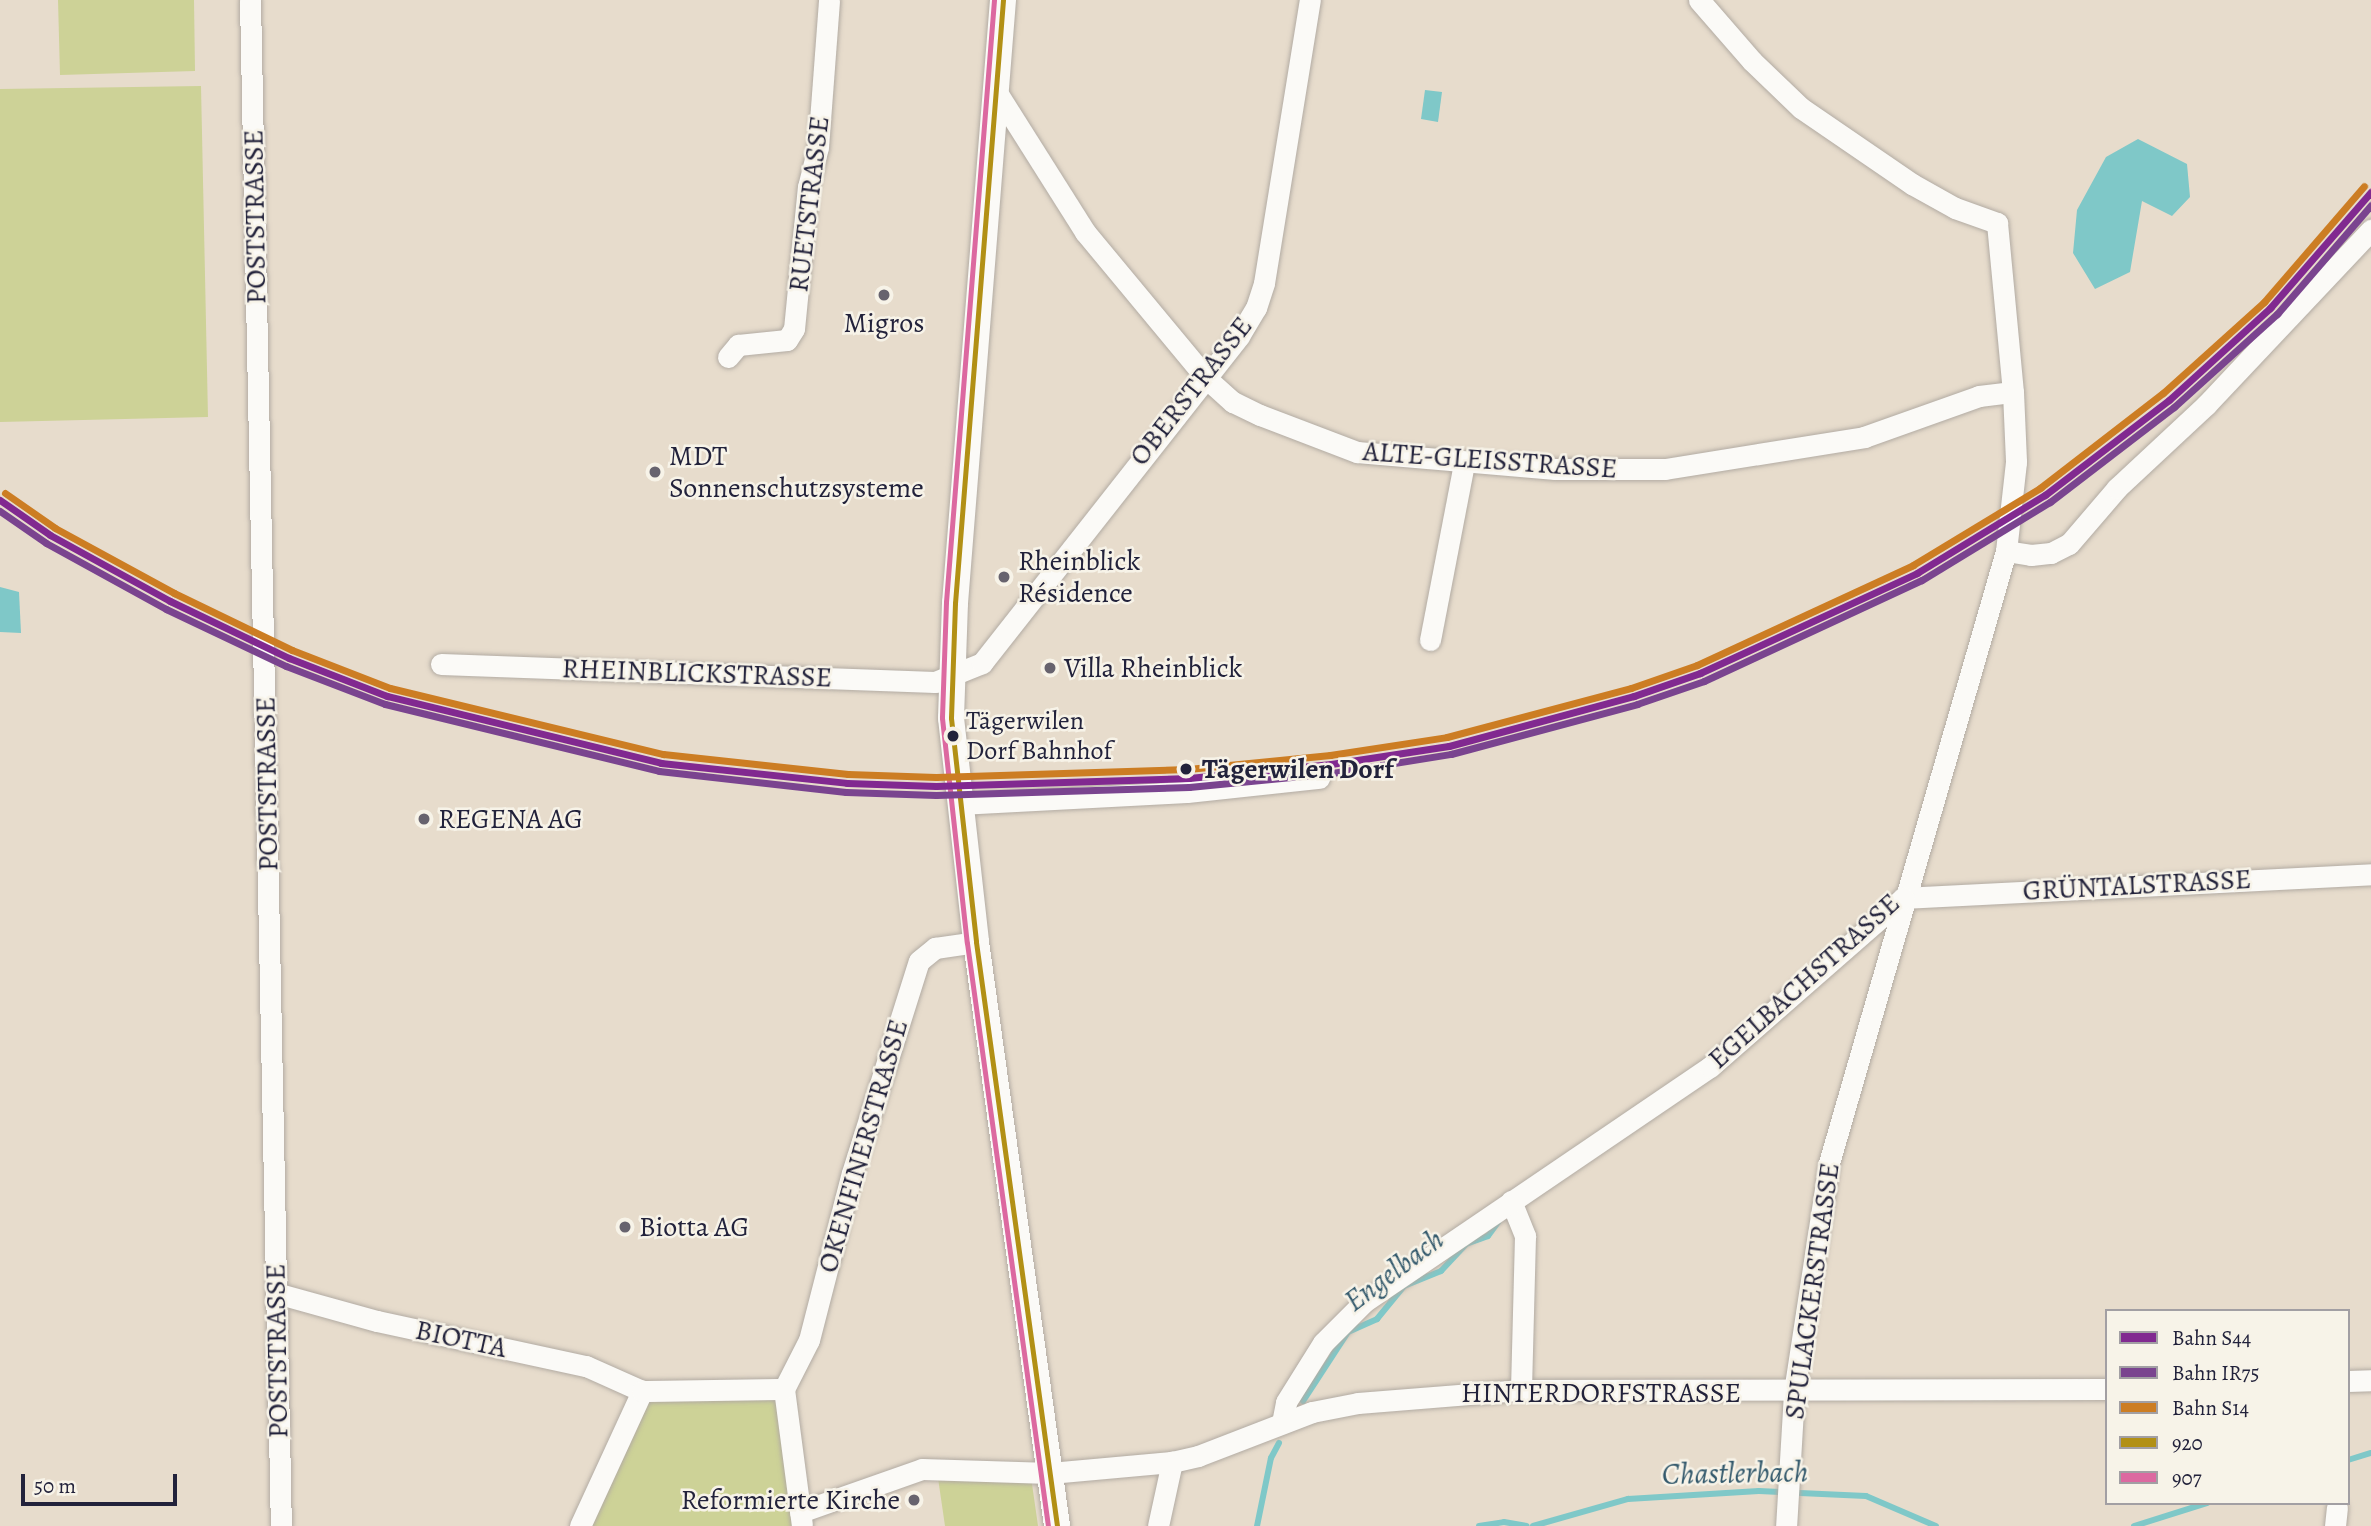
<!DOCTYPE html>
<meta charset="utf-8">
<style>
body{margin:0}
#map{position:relative;width:2371px;height:1526px;overflow:hidden;background:#e7dccc;font-family:Alegreya,serif}
div>[style]{position:absolute}
.green>*{inset:0;background:#cdd297}
.water>*{inset:0;background:#7fc8c8}
.stream>*{height:6px;margin:-3px;padding:0 3px;transform-origin:3px;border-radius:3px;background:#7fc8c8}
.roads{filter:drop-shadow(0 0 2px #b2aba3) drop-shadow(0 0 2px #b2aba3)}
.minor>*{height:21px;margin:-10.5px;padding:0 10.5px;transform-origin:10.5px;border-radius:10.5px;background:#fbfaf7}
.tertiary>*{height:26px;margin:-13px;padding:0 13px;transform-origin:13px;border-radius:13px;background:#fbfaf7}
.bus-1>*{height:5px;margin:-2.5px;padding:0 2.5px;transform-origin:2.5px;border-radius:2.5px;background:#b29015}
.bus-2>*{height:5px;margin:-2.5px;padding:0 2.5px;transform-origin:2.5px;border-radius:2.5px;background:#dc69a0}
.rail-1>*{height:7px;margin:-3.5px;padding:0 3.5px;transform-origin:3.5px;border-radius:3.5px;background:#812990}
.rail-2>*{height:7px;margin:-3.5px;padding:0 3.5px;transform-origin:3.5px;border-radius:3.5px;background:#7a448f}
.rail-3>*{height:7px;margin:-3.5px;padding:0 3.5px;transform-origin:3.5px;border-radius:3.5px;background:#cc7d23}
.dots>*{width:19px;height:19px;translate:-50% -50%;box-sizing:border-box;border:4px solid #f7f3e8;border-radius:50%}
span{translate:-50% -50%;white-space:nowrap;text-align:center;line-height:1.15;-webkit-text-stroke:5px #f7f3e8;paint-order:stroke}
.bus-label{font-size:26px;color:#22223b}
.left{translate:0 -50%;text-align:left}
.street-label{font-size:28px;color:#22223b}
.poi-label{font-size:28px;color:#22223b}
.right{translate:-100% -50%;text-align:right}
.stop-label{font-size:28px;color:#22223b;font-weight:700}
.water-label{font-size:30px;color:#33596c;font-style:italic}
.legend{position:absolute;left:2105px;top:1309px;width:245px;height:196px;box-sizing:border-box;background:#f7f3e8;border:2px solid #a29fa3;margin:0;padding:9px 12px;list-style:none;font-size:21px;color:#22223b}
.legend li{display:flex;align-items:center;gap:14px;height:35px}
.legend b{width:35px;border:2px solid #a29fa3}
.scale{position:absolute;left:21px;top:1474px;width:156px;height:32px;box-sizing:border-box;border:4px solid #22223b;border-top:0;padding-left:9px;font-size:21px;line-height:24px;white-space:nowrap;color:#22223b;-webkit-text-stroke:5px #f7f3e8;paint-order:stroke}
</style>
<div id="map">
<div class="green">
<div style="clip-path:polygon(58px 0,194px 0,195px 71px,60px 75px)"></div>
<div style="clip-path:polygon(201px 86px,208px 417px,0 422px,0 89px)"></div>
<div style="clip-path:polygon(784px 1389px,794px 1526px,580px 1526px,642px 1391px)"></div>
<div style="clip-path:polygon(1031px 1477px,1038px 1526px,945px 1526px,938px 1478px)"></div>
</div>
<div class="water">
<div style="clip-path:polygon(1425px 90px,1442px 92px,1438px 122px,1421px 119px)"></div>
<div style="clip-path:polygon(2138px 139px,2187px 164px,2190px 197px,2172px 216px,2142px 201px,2130px 272px,2095px 289px,2073px 253px,2077px 210px,2106px 157px)"></div>
<div style="clip-path:polygon(0 587px,19px 592px,21px 633px,0 632px)"></div>
</div>
<div class="stream">
<div style="left:1303px;top:1401px;width:82px;rotate:-56.9deg"></div>
<div style="left:1348px;top:1332px;width:32px;rotate:-24deg"></div>
<div style="left:1377px;top:1319px;width:43px;rotate:-50.7deg"></div>
<div style="left:1404px;top:1286px;width:40px;rotate:-22deg"></div>
<div style="left:1441px;top:1271px;width:37px;rotate:-47deg"></div>
<div style="left:1466px;top:1244px;width:23px;rotate:-20deg"></div>
<div style="left:1488px;top:1236px;width:17px;rotate:-54deg"></div>
<div style="left:2348px;top:1460px;width:24px;rotate:-17deg"></div>
<div style="left:1257px;top:1526px;width:69px;rotate:-78.4deg"></div>
<div style="left:1271px;top:1458px;width:17px;rotate:-62deg"></div>
<div style="left:1479px;top:1526px;width:25px;rotate:-9deg"></div>
<div style="left:1504px;top:1522px;width:23px;rotate:10deg"></div>
<div style="left:1533px;top:1526px;width:99px;rotate:-15.9deg"></div>
<div style="left:1628px;top:1499px;width:131px;rotate:-3.5deg"></div>
<div style="left:1759px;top:1491px;width:107px;rotate:2.7deg"></div>
<div style="left:1866px;top:1496px;width:76px;rotate:23.2deg"></div>
<div style="left:2134px;top:1526px;width:77px;rotate:-17.5deg"></div>
</div>
<div class="roads">
<div class="minor">
<div style="left:250px;top:0;width:1526px;rotate:88.84deg"></div>
<div style="left:1699px;top:0;width:81px;rotate:49deg"></div>
<div style="left:1752px;top:61px;width:68px;rotate:43.8deg"></div>
<div style="left:1801px;top:108px;width:135px;rotate:34.4deg"></div>
<div style="left:1912px;top:184px;width:49px;rotate:29.2deg"></div>
<div style="left:1955px;top:208px;width:45px;rotate:19.7deg"></div>
<div style="left:1997px;top:223px;width:170px;rotate:84.6deg"></div>
<div style="left:2013px;top:392px;width:70px;rotate:87.5deg"></div>
<div style="left:2016px;top:462px;width:90px;rotate:96.4deg"></div>
<div style="left:2006px;top:551px;width:637px;rotate:106.13deg"></div>
<div style="left:1829px;top:1163px;width:233px;rotate:98.7deg"></div>
<div style="left:1794px;top:1393px;width:133px;rotate:93.4deg"></div>
<div style="left:996px;top:91px;width:167px;rotate:57.7deg"></div>
<div style="left:1085px;top:232px;width:190px;rotate:50.3deg"></div>
<div style="left:1206px;top:378px;width:36px;rotate:42deg"></div>
<div style="left:1233px;top:402px;width:30px;rotate:26deg"></div>
<div style="left:1260px;top:415px;width:104px;rotate:20.9deg"></div>
<div style="left:1357px;top:452px;width:199px;rotate:4.9deg"></div>
<div style="left:1555px;top:469px;width:110px"></div>
<div style="left:1665px;top:469px;width:202px;rotate:-9.1deg"></div>
<div style="left:1864px;top:437px;width:122px;rotate:-19.6deg"></div>
<div style="left:1979px;top:396px;width:34px;rotate:-7deg"></div>
<div style="left:728px;top:357px;width:16px;rotate:-50deg"></div>
<div style="left:738px;top:345px;width:49px;rotate:-5.8deg"></div>
<div style="left:787px;top:340px;width:13px;rotate:-58deg"></div>
<div style="left:794px;top:329px;width:143px;rotate:-84.4deg"></div>
<div style="left:808px;top:187px;width:41px;rotate:-76deg"></div>
<div style="left:818px;top:147px;width:147px;rotate:-85.7deg"></div>
<div style="left:2006px;top:551px;width:25px;rotate:9deg"></div>
<div style="left:2031px;top:555px;width:20px;rotate:-6deg"></div>
<div style="left:2051px;top:553px;width:20px;rotate:-27deg"></div>
<div style="left:2069px;top:544px;width:74px;rotate:-49.4deg"></div>
<div style="left:2117px;top:488px;width:122px;rotate:-43deg"></div>
<div style="left:2206px;top:405px;width:241px;rotate:-46.7deg"></div>
<div style="left:1430px;top:640px;width:180px;rotate:-79.1deg"></div>
<div style="left:441px;top:664px;width:494px;rotate:2.1deg"></div>
<div style="left:935px;top:682px;width:51px;rotate:-22deg"></div>
<div style="left:982px;top:663px;width:416px;rotate:-51.8deg"></div>
<div style="left:1239px;top:336px;width:33px;rotate:-59deg"></div>
<div style="left:1256px;top:308px;width:26px;rotate:-72deg"></div>
<div style="left:1264px;top:283px;width:287px;rotate:-80.8deg"></div>
<div style="left:959px;top:804px;width:228px;rotate:-3deg"></div>
<div style="left:1187px;top:792px;width:133px;rotate:-6.1deg"></div>
<div style="left:1903px;top:898px;width:469px;rotate:-2.9deg"></div>
<div style="left:1511px;top:1201px;width:38px;rotate:68deg"></div>
<div style="left:1525px;top:1236px;width:154px;rotate:91.5deg"></div>
<div style="left:276px;top:1293px;width:105px;rotate:15.5deg"></div>
<div style="left:377px;top:1321px;width:214px;rotate:12.2deg"></div>
<div style="left:586px;top:1366px;width:61px;rotate:24.1deg"></div>
<div style="left:2348px;top:1381px;width:23px;rotate:-2deg"></div>
<div style="left:784px;top:1389px;width:55px;rotate:-63deg"></div>
<div style="left:809px;top:1340px;width:172px;rotate:-75.6deg"></div>
<div style="left:852px;top:1173px;width:222px;rotate:-72.5deg"></div>
<div style="left:919px;top:961px;width:21px;rotate:-39deg"></div>
<div style="left:935px;top:948px;width:41px;rotate:-8.3deg"></div>
<div style="left:784px;top:1389px;width:137px;rotate:82.5deg"></div>
<div style="left:1282px;top:1423px;width:21px;rotate:-79deg"></div>
<div style="left:1286px;top:1402px;width:70px;rotate:-57.9deg"></div>
<div style="left:1323px;top:1343px;width:58px;rotate:-45deg"></div>
<div style="left:1364px;top:1302px;width:418px;rotate:-34.2deg"></div>
<div style="left:1710px;top:1067px;width:257px;rotate:-41.2deg"></div>
<div style="left:800px;top:1512px;width:129px;rotate:-19.4deg"></div>
<div style="left:922px;top:1469px;width:128px;rotate:1.8deg"></div>
<div style="left:1050px;top:1473px;width:122px;rotate:-5.2deg"></div>
<div style="left:580px;top:1526px;width:149px;rotate:-65.3deg"></div>
<div style="left:642px;top:1391px;width:142px;rotate:-0.8deg"></div>
<div style="left:1158px;top:1526px;width:66px;rotate:-77.7deg"></div>
<div style="left:1172px;top:1462px;width:27px;rotate:-13deg"></div>
<div style="left:1198px;top:1456px;width:122px;rotate:-21.1deg"></div>
<div style="left:1312px;top:1412px;width:47px;rotate:-11.1deg"></div>
<div style="left:1358px;top:1403px;width:164px;rotate:-4.6deg"></div>
<div style="left:1521px;top:1390px;width:586px;rotate:-0.1deg"></div>
<div style="left:2335px;top:1526px;width:18px;rotate:-84deg"></div>
</div>
<div class="tertiary">
<div style="left:1003px;top:0;width:605px;rotate:94.55deg"></div>
<div style="left:955px;top:603px;width:115px;rotate:92deg"></div>
<div style="left:951px;top:718px;width:225px;rotate:83.6deg"></div>
<div style="left:976px;top:942px;width:590px;rotate:82.1deg"></div>
</div>
</div>
<div class="bus-1">
<div style="left:1003px;top:0;width:605px;rotate:94.55deg"></div>
<div style="left:955px;top:603px;width:115px;rotate:92deg"></div>
<div style="left:951px;top:718px;width:225px;rotate:83.6deg"></div>
<div style="left:976px;top:942px;width:590px;rotate:82.1deg"></div>
</div>
<div class="bus-2">
<div style="left:994px;top:0;width:604px;rotate:94.56deg"></div>
<div style="left:946px;top:602px;width:116px;rotate:92deg"></div>
<div style="left:942px;top:718px;width:226px;rotate:83.7deg"></div>
<div style="left:967px;top:943px;width:589px;rotate:82.09deg"></div>
</div>
<div class="rail-1">
<div style="left:0;top:500px;width:61px;rotate:35deg"></div>
<div style="left:50px;top:535px;width:137px;rotate:28.8deg"></div>
<div style="left:170px;top:601px;width:132px;rotate:25.6deg"></div>
<div style="left:289px;top:658px;width:105px;rotate:21.2deg"></div>
<div style="left:387px;top:696px;width:282px;rotate:13.7deg"></div>
<div style="left:661px;top:763px;width:187px;rotate:6.1deg"></div>
<div style="left:847px;top:783px;width:89px;rotate:1.9deg"></div>
<div style="left:936px;top:786px;width:253px;rotate:-1.8deg"></div>
<div style="left:1189px;top:778px;width:143px;rotate:-5.6deg"></div>
<div style="left:1331px;top:764px;width:119px;rotate:-8.7deg"></div>
<div style="left:1449px;top:746px;width:192px;rotate:-15.1deg"></div>
<div style="left:1634px;top:696px;width:70px;rotate:-19.2deg"></div>
<div style="left:1700px;top:673px;width:239px;rotate:-24.7deg"></div>
<div style="left:1917px;top:573px;width:150px;rotate:-31.4deg"></div>
<div style="left:2045px;top:495px;width:156px;rotate:-37.5deg"></div>
<div style="left:2169px;top:400px;width:137px;rotate:-42.3deg"></div>
<div style="left:2270px;top:308px;width:154px;rotate:-49deg"></div>
</div>
<div class="rail-2">
<div style="left:0;top:511px;width:56px;rotate:34.8deg"></div>
<div style="left:46px;top:543px;width:137px;rotate:28.8deg"></div>
<div style="left:166px;top:609px;width:133px;rotate:25.4deg"></div>
<div style="left:286px;top:666px;width:106px;rotate:21deg"></div>
<div style="left:385px;top:704px;width:282px;rotate:13.7deg"></div>
<div style="left:659px;top:771px;width:188px;rotate:6.4deg"></div>
<div style="left:846px;top:792px;width:90px;rotate:1.9deg"></div>
<div style="left:936px;top:795px;width:253px;rotate:-1.8deg"></div>
<div style="left:1189px;top:787px;width:144px;rotate:-5.6deg"></div>
<div style="left:1332px;top:773px;width:121px;rotate:-9.1deg"></div>
<div style="left:1451px;top:754px;width:193px;rotate:-15deg"></div>
<div style="left:1637px;top:704px;width:71px;rotate:-18.9deg"></div>
<div style="left:1704px;top:681px;width:240px;rotate:-24.9deg"></div>
<div style="left:1922px;top:580px;width:150px;rotate:-31.4deg"></div>
<div style="left:2050px;top:502px;width:156px;rotate:-37.5deg"></div>
<div style="left:2174px;top:407px;width:139px;rotate:-42.1deg"></div>
<div style="left:2277px;top:314px;width:144px;rotate:-49.2deg"></div>
</div>
<div class="rail-3">
<div style="left:5px;top:493px;width:61px;rotate:35deg"></div>
<div style="left:55px;top:528px;width:136px;rotate:28.6deg"></div>
<div style="left:174px;top:593px;width:131px;rotate:25.8deg"></div>
<div style="left:292px;top:650px;width:105px;rotate:21.2deg"></div>
<div style="left:390px;top:688px;width:281px;rotate:13.6deg"></div>
<div style="left:663px;top:754px;width:186px;rotate:6.2deg"></div>
<div style="left:848px;top:774px;width:88px;rotate:2deg"></div>
<div style="left:936px;top:777px;width:252px;rotate:-1.8deg"></div>
<div style="left:1188px;top:769px;width:143px;rotate:-5.6deg"></div>
<div style="left:1330px;top:755px;width:118px;rotate:-8.7deg"></div>
<div style="left:1447px;top:737px;width:190px;rotate:-14.9deg"></div>
<div style="left:1631px;top:688px;width:70px;rotate:-19.2deg"></div>
<div style="left:1697px;top:665px;width:238px;rotate:-24.8deg"></div>
<div style="left:1913px;top:565px;width:149px;rotate:-31.2deg"></div>
<div style="left:2040px;top:488px;width:155px;rotate:-37.7deg"></div>
<div style="left:2163px;top:393px;width:136px;rotate:-42deg"></div>
<div style="left:2264px;top:302px;width:153px;rotate:-49.2deg"></div>
</div>
<div class="dots">
<div style="left:884px;top:295px;background:#67636e"></div>
<div style="left:655px;top:472px;background:#67636e"></div>
<div style="left:1004px;top:577px;background:#67636e"></div>
<div style="left:1050px;top:668px;background:#67636e"></div>
<div style="left:953px;top:736px;background:#22223b"></div>
<div style="left:1186px;top:769px;background:#22223b"></div>
<div style="left:424px;top:819px;background:#67636e"></div>
<div style="left:625px;top:1227px;background:#67636e"></div>
<div style="left:914px;top:1500px;background:#67636e"></div>
</div>
<div class="bus-label">
<span class="left" style="left:966px;top:736px">Tägerwilen<br>Dorf Bahnhof</span>
</div>
<div class="street-label">
<span style="left:809px;top:204px;rotate:-83deg">RUETSTRASSE</span>
<span style="left:255px;top:217px;rotate:-91deg">POSTSTRASSE</span>
<span style="left:1191px;top:391px;rotate:-52deg">OBERSTRASSE</span>
<span style="left:1490px;top:460px;rotate:4deg">ALTE-GLEISSTRASSE</span>
<span style="left:697px;top:673px;rotate:2deg">RHEINBLICKSTRASSE</span>
<span style="left:267px;top:784px;rotate:-91deg">POSTSTRASSE</span>
<span style="left:2137px;top:885px;rotate:-3deg">GRÜNTALSTRASSE</span>
<span style="left:1804px;top:981px;rotate:-42deg">EGELBACHSTRASSE</span>
<span style="left:863px;top:1146px;rotate:-74deg">OKENFINERSTRASSE</span>
<span style="left:1812px;top:1291px;rotate:-82deg">SPULACKERSTRASSE</span>
<span style="left:461px;top:1339px;rotate:12deg">BIOTTA</span>
<span style="left:277px;top:1351px;rotate:-91deg">POSTSTRASSE</span>
<span style="left:1601px;top:1393px">HINTERDORFSTRASSE</span>
</div>
<div class="poi-label">
<span style="left:884px;top:323px">Migros</span>
<span class="left" style="left:669px;top:472px">MDT<br>Sonnenschutzsysteme</span>
<span class="left" style="left:1018px;top:577px">Rheinblick<br>Résidence</span>
<span class="left" style="left:1064px;top:668px">Villa Rheinblick</span>
<span class="left" style="left:438px;top:819px">REGENA AG</span>
<span class="left" style="left:639px;top:1227px">Biotta AG</span>
<span class="right" style="left:900px;top:1500px">Reformierte Kirche</span>
</div>
<div class="stop-label">
<span class="left" style="left:1202px;top:769px">Tägerwilen Dorf</span>
</div>
<div class="water-label">
<span style="left:1394px;top:1270px;rotate:-37deg">Engelbach</span>
<span style="left:1735px;top:1473px;rotate:-1deg">Chastlerbach</span>
</div>
<ul class="legend">
<li><b style="height:9px;background:#812990"></b>Bahn S44</li>
<li><b style="height:9px;background:#7a448f"></b>Bahn IR75</li>
<li><b style="height:9px;background:#cc7d23"></b>Bahn S14</li>
<li><b style="height:9px;background:#b29015"></b>920</li>
<li><b style="height:9px;background:#dc69a0"></b>907</li>
</ul>
<div class="scale">50 m</div>
</div>
